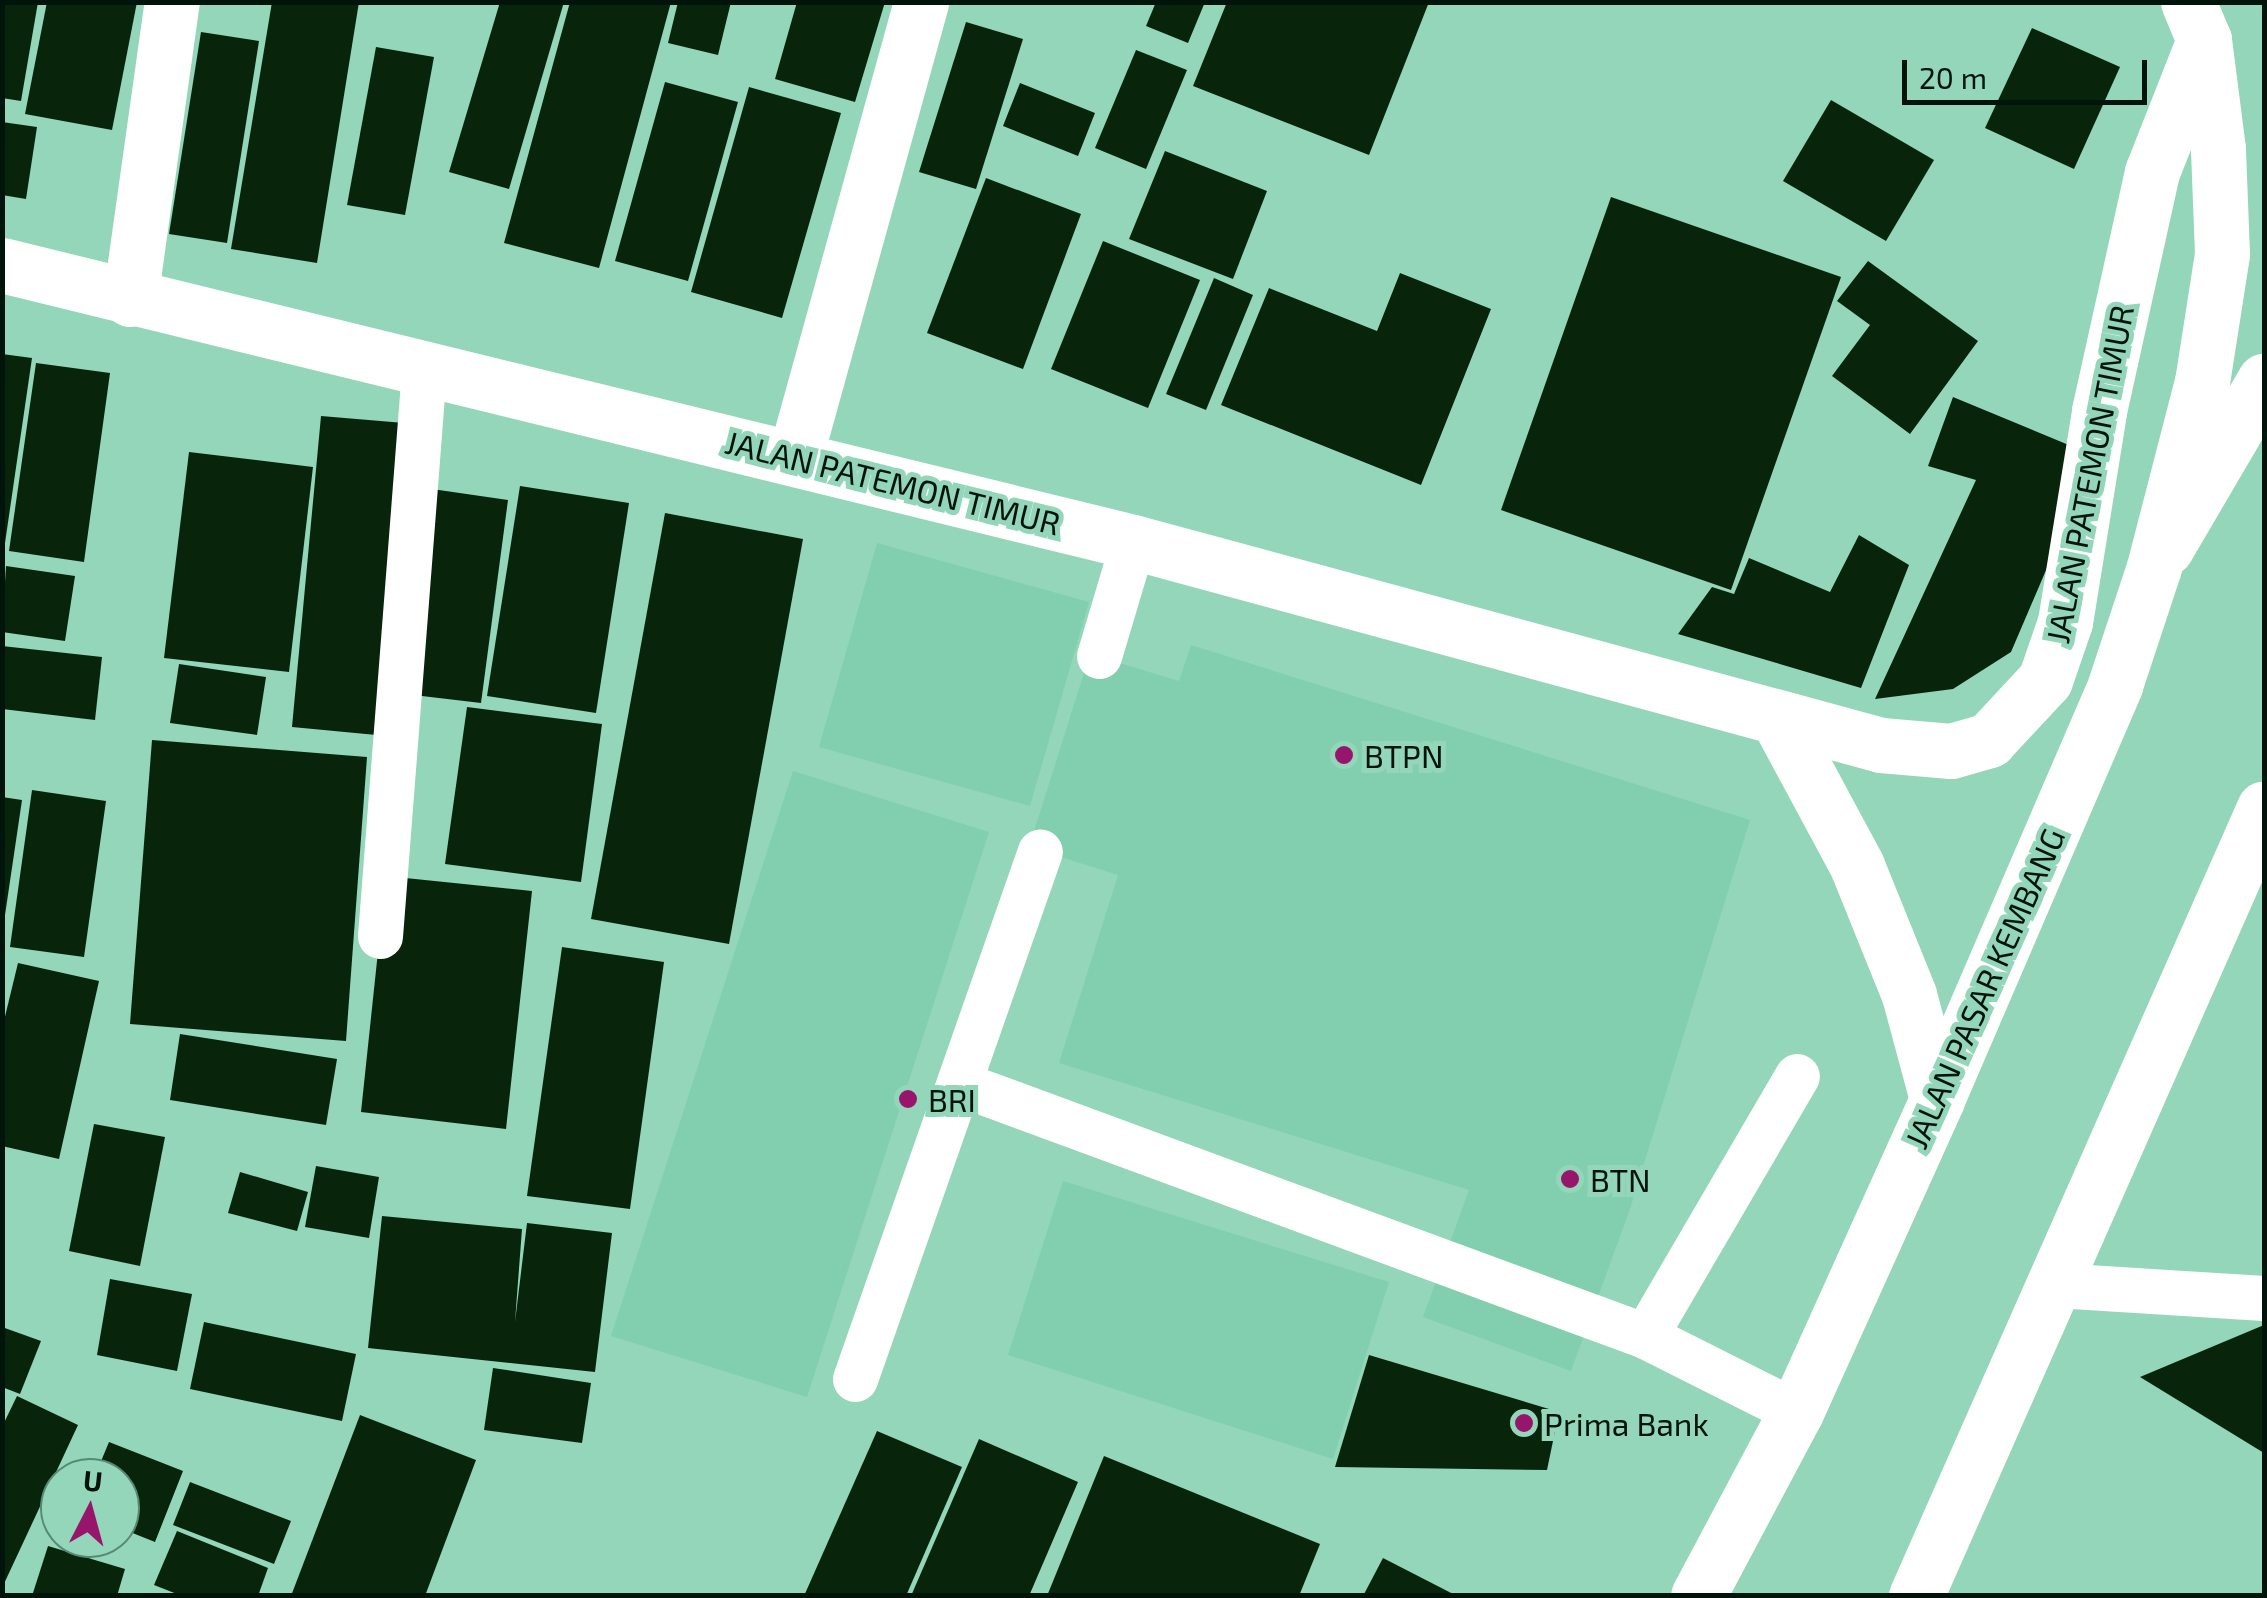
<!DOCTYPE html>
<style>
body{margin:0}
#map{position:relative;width:2267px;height:1598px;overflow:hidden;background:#93d6ba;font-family:"Exo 2",sans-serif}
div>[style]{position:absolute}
.built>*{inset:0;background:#82cfaf}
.building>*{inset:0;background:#08250c}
.lane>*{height:45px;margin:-22.5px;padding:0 22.5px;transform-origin:22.5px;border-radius:22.5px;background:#fff}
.street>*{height:55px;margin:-27.5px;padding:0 27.5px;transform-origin:27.5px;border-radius:27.5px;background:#fff}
.primary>*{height:55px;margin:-27.5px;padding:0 27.5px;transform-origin:27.5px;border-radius:27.5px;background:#fff}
.highway>*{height:55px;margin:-27.5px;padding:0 27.5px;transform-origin:27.5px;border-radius:27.5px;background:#fff}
.dots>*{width:28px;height:28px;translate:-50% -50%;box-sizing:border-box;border:5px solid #93d6ba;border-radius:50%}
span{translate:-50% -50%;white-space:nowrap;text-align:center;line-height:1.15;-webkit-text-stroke:10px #93d6ba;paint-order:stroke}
.street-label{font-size:32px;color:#00140b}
.poi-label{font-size:32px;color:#00140b}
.left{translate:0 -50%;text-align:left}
.frame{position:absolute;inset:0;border:5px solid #00140b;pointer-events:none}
.north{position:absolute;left:40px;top:1458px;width:100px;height:100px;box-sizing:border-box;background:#93d6ba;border:2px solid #588874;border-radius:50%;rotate:6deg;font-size:28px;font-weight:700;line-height:40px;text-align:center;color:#00140b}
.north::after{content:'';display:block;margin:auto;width:35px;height:45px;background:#97166c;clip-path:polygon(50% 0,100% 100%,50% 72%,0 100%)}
.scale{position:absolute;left:1902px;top:60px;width:245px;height:45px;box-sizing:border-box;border:5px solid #00140b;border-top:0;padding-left:12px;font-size:30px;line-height:35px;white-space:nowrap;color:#00140b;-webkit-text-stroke:8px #93d6ba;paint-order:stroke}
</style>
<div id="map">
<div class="built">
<div style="clip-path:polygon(877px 543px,1089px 602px,1030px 806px,819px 747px)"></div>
<div style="clip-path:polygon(1191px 645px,1750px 820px,1630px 1209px,1571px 1371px,1423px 1317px,1469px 1190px,1059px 1063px,1118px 875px,1029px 847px,1090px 654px,1179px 681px)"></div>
<div style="clip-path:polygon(793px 771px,989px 832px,807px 1397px,611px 1336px)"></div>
<div style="clip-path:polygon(1063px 1181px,1389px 1282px,1333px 1459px,1008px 1355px)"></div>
</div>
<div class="building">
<div style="clip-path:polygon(2px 2px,38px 2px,21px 101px,2px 98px)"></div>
<div style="clip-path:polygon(47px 2px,137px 2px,112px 130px,25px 114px)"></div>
<div style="clip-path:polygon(272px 2px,359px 2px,317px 263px,231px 249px)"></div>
<div style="clip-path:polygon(500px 2px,564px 2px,509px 189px,449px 172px)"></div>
<div style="clip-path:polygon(570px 2px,671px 2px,599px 268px,504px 243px)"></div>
<div style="clip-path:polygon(678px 2px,731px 2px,718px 55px,668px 43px)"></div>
<div style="clip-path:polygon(797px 2px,885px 2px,855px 102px,775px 79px)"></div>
<div style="clip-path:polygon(1156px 2px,1205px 2px,1188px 43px,1146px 26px)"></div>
<div style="clip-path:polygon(1227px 2px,1429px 2px,1369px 155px,1193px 86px)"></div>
<div style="clip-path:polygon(966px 22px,1023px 39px,976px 189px,919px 172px)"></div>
<div style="clip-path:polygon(2032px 28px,2120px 67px,2074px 169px,1985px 128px)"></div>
<div style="clip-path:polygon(201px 32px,259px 41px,227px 243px,169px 234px)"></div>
<div style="clip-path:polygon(376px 47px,434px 57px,405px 215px,347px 205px)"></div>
<div style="clip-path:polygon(1136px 50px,1187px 70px,1146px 169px,1095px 148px)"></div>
<div style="clip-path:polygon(665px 82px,738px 102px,688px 281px,615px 261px)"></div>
<div style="clip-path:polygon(1020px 83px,1095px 113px,1078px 156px,1003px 126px)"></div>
<div style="clip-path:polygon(749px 87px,841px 113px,782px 318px,691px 292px)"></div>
<div style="clip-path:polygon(1831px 100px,1934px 160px,1886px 241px,1783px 181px)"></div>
<div style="clip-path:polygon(2px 122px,37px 127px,26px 199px,2px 195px)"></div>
<div style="clip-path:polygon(1165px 151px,1267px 191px,1233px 279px,1129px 239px)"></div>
<div style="clip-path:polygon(986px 178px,1081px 214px,1023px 369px,927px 333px)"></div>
<div style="clip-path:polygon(1611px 197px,1841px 277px,1731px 590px,1501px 510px)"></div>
<div style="clip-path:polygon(1103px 241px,1200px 280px,1148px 408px,1051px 369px)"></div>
<div style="clip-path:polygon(1868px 261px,1978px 341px,1910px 434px,1832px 376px,1870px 325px,1837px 301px)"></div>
<div style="clip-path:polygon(1400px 273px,1491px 309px,1421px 485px,1221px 405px,1269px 288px,1377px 331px)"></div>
<div style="clip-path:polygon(1214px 278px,1253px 295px,1206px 410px,1166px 394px)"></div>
<div style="clip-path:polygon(2px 354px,32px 358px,5px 543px,2px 542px)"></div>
<div style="clip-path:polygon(36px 363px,110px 373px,84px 562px,9px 551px)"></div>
<div style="clip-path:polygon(1953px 397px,2076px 448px,2073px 507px,2011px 652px,1953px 689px,1875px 699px,1976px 480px,1928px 466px)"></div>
<div style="clip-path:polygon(321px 416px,416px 424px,387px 736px,292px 727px)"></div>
<div style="clip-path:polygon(189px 452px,313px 467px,289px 672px,164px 658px)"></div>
<div style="clip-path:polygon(520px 486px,629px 503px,596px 713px,487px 696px)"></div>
<div style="clip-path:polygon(432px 489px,508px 500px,481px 703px,405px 694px)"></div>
<div style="clip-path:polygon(665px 513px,803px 539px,729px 944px,591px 919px)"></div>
<div style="clip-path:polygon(1859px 535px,1909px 565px,1861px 688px,1678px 634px,1712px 587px,1734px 594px,1749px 558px,1830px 592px)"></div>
<div style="clip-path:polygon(6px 566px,75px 576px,65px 641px,2px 632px)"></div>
<div style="clip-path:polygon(2px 646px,102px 657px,95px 720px,2px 709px)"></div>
<div style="clip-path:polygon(179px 664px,266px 677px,257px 735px,170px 723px)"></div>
<div style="clip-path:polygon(467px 707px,602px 724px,581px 882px,445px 864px)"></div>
<div style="clip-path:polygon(152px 740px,367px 757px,346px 1041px,130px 1024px)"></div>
<div style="clip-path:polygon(32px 790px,106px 801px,84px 957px,10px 947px)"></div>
<div style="clip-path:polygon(2px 797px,22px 800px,5px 915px,2px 914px)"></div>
<div style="clip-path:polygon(386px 876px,532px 891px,506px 1129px,361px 1112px)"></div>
<div style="clip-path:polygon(562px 947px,664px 962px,630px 1209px,527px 1196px)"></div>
<div style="clip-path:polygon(18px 963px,99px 981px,59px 1159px,2px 1146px,2px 1029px)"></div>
<div style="clip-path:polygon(180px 1034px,337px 1059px,326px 1125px,170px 1100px)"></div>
<div style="clip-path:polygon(94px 1124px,165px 1137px,140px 1266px,69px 1251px)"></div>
<div style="clip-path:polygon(316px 1166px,379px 1177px,369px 1238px,305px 1227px)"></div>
<div style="clip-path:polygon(240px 1172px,308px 1192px,297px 1231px,228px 1213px)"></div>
<div style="clip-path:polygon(382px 1216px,522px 1229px,515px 1322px,527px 1223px,612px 1233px,595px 1372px,368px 1348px)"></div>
<div style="clip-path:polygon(110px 1279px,192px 1294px,177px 1371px,97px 1355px)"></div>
<div style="clip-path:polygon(204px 1322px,356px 1354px,342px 1421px,190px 1389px)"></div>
<div style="clip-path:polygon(2264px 1325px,2264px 1453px,2140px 1377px)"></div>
<div style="clip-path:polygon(2px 1327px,41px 1341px,20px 1394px,2px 1387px)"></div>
<div style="clip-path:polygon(1369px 1355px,1559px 1412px,1547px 1470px,1335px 1467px)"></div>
<div style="clip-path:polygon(493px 1368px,591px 1383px,582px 1443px,484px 1430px)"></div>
<div style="clip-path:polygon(17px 1396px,78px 1425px,2px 1588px,2px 1427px)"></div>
<div style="clip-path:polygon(360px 1415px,476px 1460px,425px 1596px,291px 1596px)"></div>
<div style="clip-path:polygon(877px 1431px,962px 1467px,906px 1596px,804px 1596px)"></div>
<div style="clip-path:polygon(979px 1439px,1078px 1482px,1029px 1596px,911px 1596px)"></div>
<div style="clip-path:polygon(109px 1442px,183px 1471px,155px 1542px,120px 1528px,120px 1478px,94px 1478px)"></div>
<div style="clip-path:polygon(1104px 1456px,1320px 1544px,1299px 1596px,1047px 1596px)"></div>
<div style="clip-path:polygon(190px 1482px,291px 1521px,274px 1564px,173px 1525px)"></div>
<div style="clip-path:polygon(177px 1531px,268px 1568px,258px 1596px,182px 1596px,154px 1585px)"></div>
<div style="clip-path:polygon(48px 1546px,125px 1569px,117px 1596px,32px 1596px)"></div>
<div style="clip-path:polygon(1383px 1558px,1457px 1596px,1363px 1596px)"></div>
</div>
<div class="lane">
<div style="left:1099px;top:656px;width:119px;rotate:-73.4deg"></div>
<div style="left:380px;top:936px;width:569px;rotate:-85.56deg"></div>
<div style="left:961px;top:1084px;width:729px;rotate:20.22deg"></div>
<div style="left:1645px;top:1336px;width:169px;rotate:26.7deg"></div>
<div style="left:2056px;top:1285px;width:208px;rotate:3.6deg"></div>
<div style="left:1645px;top:1336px;width:301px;rotate:-59.7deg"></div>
<div style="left:855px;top:1379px;width:559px;rotate:-70.69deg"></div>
</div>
<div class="street">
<div style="left:2px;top:265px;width:1164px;rotate:13.76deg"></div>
<div style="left:1133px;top:542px;width:775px;rotate:15.18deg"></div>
<div style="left:1881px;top:745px;width:70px;rotate:4.9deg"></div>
<div style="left:1951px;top:751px;width:40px;rotate:-16deg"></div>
<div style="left:1989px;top:740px;width:82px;rotate:-47deg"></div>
<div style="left:2045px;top:680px;width:61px;rotate:-71deg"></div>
<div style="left:2065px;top:622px;width:214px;rotate:-80.8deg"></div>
<div style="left:2099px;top:411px;width:245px;rotate:-77.5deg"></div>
<div style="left:2152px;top:172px;width:142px;rotate:-68.5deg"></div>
<div style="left:130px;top:299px;width:300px;rotate:-82deg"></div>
<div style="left:795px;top:457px;width:472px;rotate:-74.5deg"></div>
<div style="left:1778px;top:719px;width:167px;rotate:61.7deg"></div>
<div style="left:1857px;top:866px;width:139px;rotate:68deg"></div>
<div style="left:1909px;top:995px;width:108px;rotate:74.9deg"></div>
</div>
<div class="primary">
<div style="left:2166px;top:548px;width:194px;rotate:-59.6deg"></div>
</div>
<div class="highway">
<div style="left:1698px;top:1596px;width:208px;rotate:-62deg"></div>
<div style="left:1796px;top:1412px;width:343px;rotate:-65.7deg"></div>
<div style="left:1937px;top:1099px;width:451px;rotate:-66.7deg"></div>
<div style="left:2115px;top:685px;width:124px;rotate:-71.7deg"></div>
<div style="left:2154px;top:567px;width:191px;rotate:-75.5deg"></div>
<div style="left:2202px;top:382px;width:130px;rotate:-81.1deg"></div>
<div style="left:2222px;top:254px;width:105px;rotate:-92.2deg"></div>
<div style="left:2218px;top:149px;width:110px;rotate:-97.3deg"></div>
<div style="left:2204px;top:40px;width:41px;rotate:-112.8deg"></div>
<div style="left:1916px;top:1596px;width:861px;rotate:-66.17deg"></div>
</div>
<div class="dots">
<div style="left:1344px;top:755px;background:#97166c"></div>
<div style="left:908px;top:1099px;background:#97166c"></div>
<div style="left:1570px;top:1179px;background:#97166c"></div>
<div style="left:1524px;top:1423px;background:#97166c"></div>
</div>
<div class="street-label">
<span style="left:2089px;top:474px;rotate:-79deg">JALAN PATEMON TIMUR</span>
<span style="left:893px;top:482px;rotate:14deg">JALAN PATEMON TIMUR</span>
<span style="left:1984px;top:988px;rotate:-66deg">JALAN PASAR KEMBANG</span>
</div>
<div class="poi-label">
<span class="left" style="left:1364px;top:755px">BTPN</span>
<span class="left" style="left:928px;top:1099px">BRI</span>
<span class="left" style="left:1590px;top:1179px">BTN</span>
<span class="left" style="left:1544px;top:1423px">Prima Bank</span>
</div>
<div class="frame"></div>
<div class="north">U</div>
<div class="scale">20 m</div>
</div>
